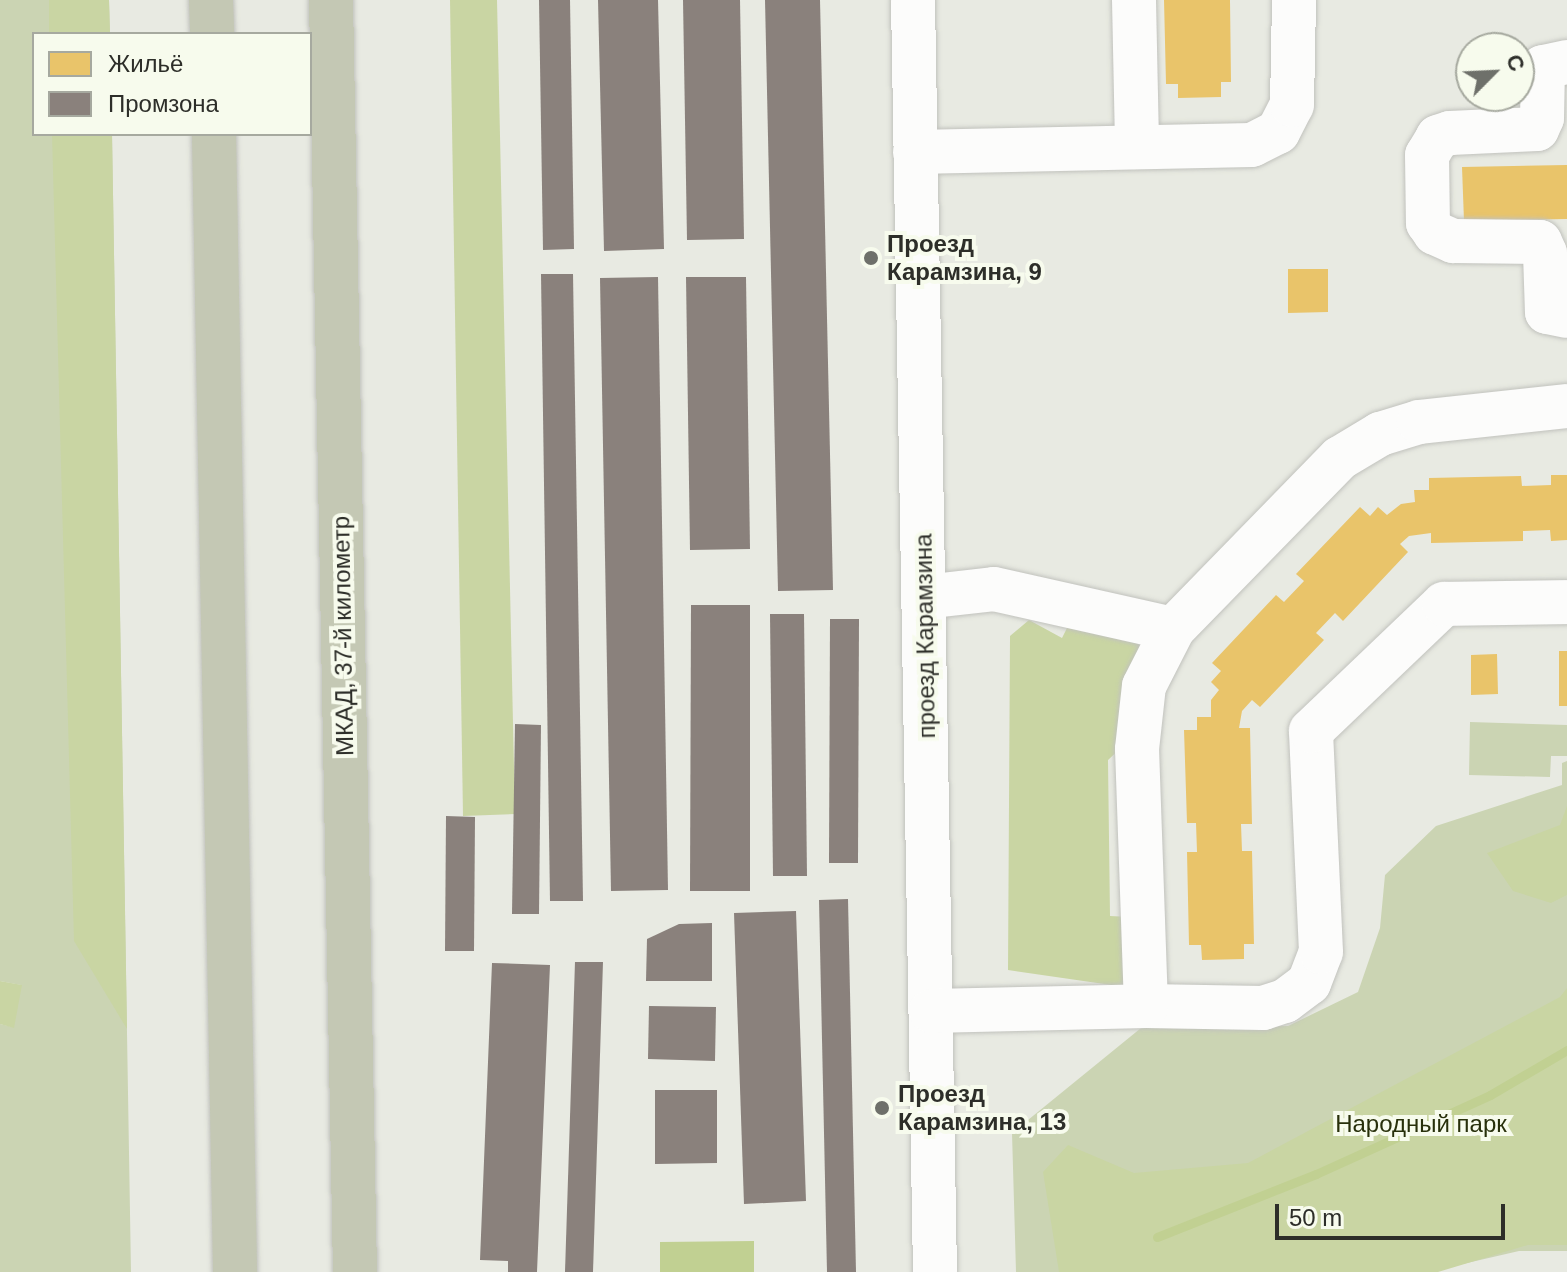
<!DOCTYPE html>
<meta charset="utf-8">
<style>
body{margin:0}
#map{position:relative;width:1567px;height:1272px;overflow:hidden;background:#e8eae2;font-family:Arial,sans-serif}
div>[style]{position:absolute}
.green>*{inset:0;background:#cbd4b3}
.forest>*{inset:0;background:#c9d5a3}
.water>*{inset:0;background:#c1d092}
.homes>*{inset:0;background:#e9c46a}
.industry>*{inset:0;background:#8a817c}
.stream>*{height:9px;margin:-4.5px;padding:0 4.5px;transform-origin:4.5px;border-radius:4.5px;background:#c1d092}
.roads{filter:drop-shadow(0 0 2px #c1c2bd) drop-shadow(0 0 2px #c1c2bd)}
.minor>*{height:44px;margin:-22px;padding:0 22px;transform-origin:22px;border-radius:22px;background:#fcfcfb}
.highway>*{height:44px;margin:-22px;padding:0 22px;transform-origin:22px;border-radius:22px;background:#c4c8b4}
.dots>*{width:22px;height:22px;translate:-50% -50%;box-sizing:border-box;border:4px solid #f7fbed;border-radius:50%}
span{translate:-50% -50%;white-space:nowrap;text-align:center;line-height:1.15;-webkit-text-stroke:8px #f7fbed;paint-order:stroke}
.poi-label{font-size:24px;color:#2d2e29;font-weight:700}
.left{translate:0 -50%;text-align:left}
.street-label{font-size:24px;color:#2d2e29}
.park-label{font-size:24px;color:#28300b}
.legend{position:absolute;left:32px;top:32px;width:280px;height:104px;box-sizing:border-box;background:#f7fbed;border:2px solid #a6a99f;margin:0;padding:10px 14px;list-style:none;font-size:24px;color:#2d2e29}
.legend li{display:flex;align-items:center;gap:16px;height:40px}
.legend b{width:40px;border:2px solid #a6a99f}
.north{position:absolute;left:1455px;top:32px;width:80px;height:80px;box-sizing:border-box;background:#f7fbed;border:2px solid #a6a99f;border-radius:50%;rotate:66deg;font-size:22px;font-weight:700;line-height:32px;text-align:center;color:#2d2e29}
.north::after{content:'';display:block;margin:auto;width:28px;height:36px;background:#6e706a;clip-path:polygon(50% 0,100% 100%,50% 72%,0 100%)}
.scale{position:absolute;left:1275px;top:1204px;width:230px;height:36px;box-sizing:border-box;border:4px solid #2d2e29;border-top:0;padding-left:10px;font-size:24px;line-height:28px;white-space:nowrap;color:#2d2e29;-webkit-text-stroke:6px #f7fbed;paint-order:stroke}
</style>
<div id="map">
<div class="green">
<div style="clip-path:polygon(0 0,109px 0,110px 34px,34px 34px,34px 134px,112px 134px,131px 1272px,0 1272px,0 1024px,13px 1027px,21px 985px,0 981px)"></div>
<div style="clip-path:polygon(1470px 722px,1567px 725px,1567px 756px,1551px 756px,1550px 777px,1469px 775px)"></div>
<div style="clip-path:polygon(1567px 761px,1567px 1251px,1519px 1251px,1428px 1272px,1016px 1272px,1012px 1133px,1141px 1028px,1288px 1026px,1358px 992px,1380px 928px,1385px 875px,1436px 826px,1562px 785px,1562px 763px)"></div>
</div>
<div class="forest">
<div style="clip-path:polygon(49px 0,109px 0,110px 34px,49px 34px)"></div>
<div style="clip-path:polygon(450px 0,497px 0,515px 814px,463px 816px)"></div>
<div style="clip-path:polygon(52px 134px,112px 134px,127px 1029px,74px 941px)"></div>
<div style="clip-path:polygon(1029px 620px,1062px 638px,1068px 626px,1113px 626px,1142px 647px,1123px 746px,1108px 760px,1110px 916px,1130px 917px,1132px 988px,1008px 970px,1010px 636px)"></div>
<div style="clip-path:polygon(1567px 806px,1567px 895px,1551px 903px,1513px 891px,1487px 853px,1560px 825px)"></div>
<div style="clip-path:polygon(0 981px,22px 985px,14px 1028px,0 1024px)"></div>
<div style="clip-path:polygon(1567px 988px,1567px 1245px,1528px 1245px,1438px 1272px,1059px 1272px,1043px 1172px,1068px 1145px,1134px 1173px,1248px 1163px,1560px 997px)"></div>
</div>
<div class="water">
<div style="clip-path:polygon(754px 1241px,754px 1272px,660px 1272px,660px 1242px)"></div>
</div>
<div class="homes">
<div style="clip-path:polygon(1164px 0,1230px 0,1231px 82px,1221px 82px,1221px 97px,1178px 98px,1178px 84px,1166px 84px)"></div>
<div style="clip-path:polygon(1567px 165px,1567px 219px,1464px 221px,1462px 167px)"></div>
<div style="clip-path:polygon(1288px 269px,1328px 269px,1328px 312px,1288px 313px)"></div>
<div style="clip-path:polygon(1551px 475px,1567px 475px,1567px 540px,1551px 541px,1550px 530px,1523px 531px,1523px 541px,1431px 543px,1431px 533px,1409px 536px,1400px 544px,1408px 552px,1343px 621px,1335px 613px,1316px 633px,1324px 640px,1260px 707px,1252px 700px,1242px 711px,1239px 728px,1250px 728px,1252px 824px,1241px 824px,1242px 851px,1252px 851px,1254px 944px,1244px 944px,1244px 959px,1202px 960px,1201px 945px,1189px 945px,1187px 852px,1197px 852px,1196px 823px,1187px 823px,1184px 730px,1197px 730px,1197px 717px,1211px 717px,1211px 700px,1219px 690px,1211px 682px,1221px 671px,1212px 663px,1276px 595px,1284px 602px,1304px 581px,1296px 574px,1360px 507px,1370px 516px,1378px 507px,1387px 515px,1401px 504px,1415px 502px,1414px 490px,1429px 490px,1429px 478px,1521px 476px,1522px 486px,1551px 485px)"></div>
<div style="clip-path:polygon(1559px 651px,1567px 651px,1567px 706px,1559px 706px)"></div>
<div style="clip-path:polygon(1497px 654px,1498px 694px,1471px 695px,1471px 655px)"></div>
</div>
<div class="industry">
<div style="clip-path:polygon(539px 0,570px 0,574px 249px,543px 250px)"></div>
<div style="clip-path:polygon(598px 0,658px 0,664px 249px,604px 251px)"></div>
<div style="clip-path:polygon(683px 0,740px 0,744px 239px,687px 240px)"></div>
<div style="clip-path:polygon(765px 0,820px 0,833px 590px,778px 591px)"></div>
<div style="clip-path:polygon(541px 274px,573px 274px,583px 901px,550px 901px)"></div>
<div style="clip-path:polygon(658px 277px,668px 890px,611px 891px,600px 278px)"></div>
<div style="clip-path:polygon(686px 277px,746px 277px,750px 549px,690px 550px)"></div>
<div style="clip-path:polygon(691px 605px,750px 605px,750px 891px,690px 891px)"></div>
<div style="clip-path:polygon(770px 614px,804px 614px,807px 876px,773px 876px)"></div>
<div style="clip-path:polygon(830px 619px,859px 619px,858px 863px,829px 863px)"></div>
<div style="clip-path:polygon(515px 724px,541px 725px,539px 914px,512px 914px)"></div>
<div style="clip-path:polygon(446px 816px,475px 817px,474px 951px,445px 951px)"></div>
<div style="clip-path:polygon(848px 899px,856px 1272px,827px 1272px,819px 900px)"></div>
<div style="clip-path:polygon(796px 911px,806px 1201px,744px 1204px,734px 913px)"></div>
<div style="clip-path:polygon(712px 923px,712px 981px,646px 981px,647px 939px,679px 924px)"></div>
<div style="clip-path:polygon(575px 962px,603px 962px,593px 1272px,565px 1272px)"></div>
<div style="clip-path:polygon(492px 963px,550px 965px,537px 1272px,508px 1272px,508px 1261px,480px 1260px)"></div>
<div style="clip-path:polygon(649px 1006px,716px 1007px,715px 1061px,648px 1059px)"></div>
<div style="clip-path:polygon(655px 1090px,717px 1090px,717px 1163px,655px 1164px)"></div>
</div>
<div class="stream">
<div style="left:1157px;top:1237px;width:171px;rotate:-21.6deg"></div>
<div style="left:1316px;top:1174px;width:191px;rotate:-24.4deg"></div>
<div style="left:1490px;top:1095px;width:89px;rotate:-30.3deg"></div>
</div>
<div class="roads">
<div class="minor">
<div style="left:913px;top:0;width:1272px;rotate:89.01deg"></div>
<div style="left:1134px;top:0;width:147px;rotate:88.8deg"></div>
<div style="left:1567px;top:62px;width:25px;rotate:168deg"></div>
<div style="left:1543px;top:67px;width:51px;rotate:91.1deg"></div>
<div style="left:1542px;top:118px;width:12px;rotate:114deg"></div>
<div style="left:1537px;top:129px;width:87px;rotate:177.4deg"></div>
<div style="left:1450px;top:133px;width:13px;rotate:162deg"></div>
<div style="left:1438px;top:137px;width:21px;rotate:121deg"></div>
<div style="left:1427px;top:155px;width:68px;rotate:89.2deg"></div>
<div style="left:1428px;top:223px;width:12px;rotate:55deg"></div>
<div style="left:1435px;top:233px;width:20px;rotate:24deg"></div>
<div style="left:1453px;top:241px;width:87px;rotate:0.7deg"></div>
<div style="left:1540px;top:242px;width:12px;rotate:66deg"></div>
<div style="left:1545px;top:253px;width:59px;rotate:88.1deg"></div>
<div style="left:1547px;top:312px;width:20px;rotate:11deg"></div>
<div style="left:915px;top:152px;width:337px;rotate:-1.2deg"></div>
<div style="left:1252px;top:145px;width:29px;rotate:-27deg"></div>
<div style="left:1278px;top:132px;width:30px;rotate:-63deg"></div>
<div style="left:1292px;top:105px;width:105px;rotate:-88.9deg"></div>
<div style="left:924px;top:597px;width:70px;rotate:-6.5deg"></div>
<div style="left:994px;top:589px;width:183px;rotate:12.6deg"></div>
<div style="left:1146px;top:1006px;width:117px;rotate:1deg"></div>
<div style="left:1263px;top:1008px;width:23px;rotate:-18deg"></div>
<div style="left:1285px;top:1001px;width:30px;rotate:-37deg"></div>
<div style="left:1309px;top:983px;width:33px;rotate:-69deg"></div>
<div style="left:1321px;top:952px;width:221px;rotate:-92.6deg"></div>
<div style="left:1311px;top:731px;width:184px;rotate:-43.7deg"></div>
<div style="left:1444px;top:604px;width:123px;rotate:-0.9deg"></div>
<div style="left:931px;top:1011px;width:215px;rotate:-1.3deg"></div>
<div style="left:1146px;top:1006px;width:257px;rotate:-92deg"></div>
<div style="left:1137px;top:749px;width:63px;rotate:-83.7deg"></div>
<div style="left:1144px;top:686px;width:64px;rotate:-63deg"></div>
<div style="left:1173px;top:629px;width:239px;rotate:-45.7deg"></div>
<div style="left:1340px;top:458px;width:47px;rotate:-31deg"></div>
<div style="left:1380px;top:434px;width:41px;rotate:-17.1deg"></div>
<div style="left:1419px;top:422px;width:149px;rotate:-6.2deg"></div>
</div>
<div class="highway">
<div style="left:211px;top:0;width:34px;rotate:88deg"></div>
<div style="left:331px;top:0;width:1272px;rotate:88.92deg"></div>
<div style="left:214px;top:134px;width:1138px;rotate:88.94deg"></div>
</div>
</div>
<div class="dots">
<div style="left:871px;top:258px;background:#6e706a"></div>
<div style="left:882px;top:1108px;background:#6e706a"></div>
</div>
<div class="poi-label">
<span class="left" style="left:887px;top:258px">Проезд<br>Карамзина, 9</span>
<span class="left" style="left:898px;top:1108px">Проезд<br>Карамзина, 13</span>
</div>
<div class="street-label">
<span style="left:343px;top:636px;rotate:-91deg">МКАД, 37-й километр</span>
<span style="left:925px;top:636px;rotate:-91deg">проезд Карамзина</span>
</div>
<div class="park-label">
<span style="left:1421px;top:1124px">Народный парк</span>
</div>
<ul class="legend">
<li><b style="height:22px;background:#e9c46a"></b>Жильё</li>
<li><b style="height:22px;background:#8a817c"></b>Промзона</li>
</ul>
<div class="north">С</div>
<div class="scale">50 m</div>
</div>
